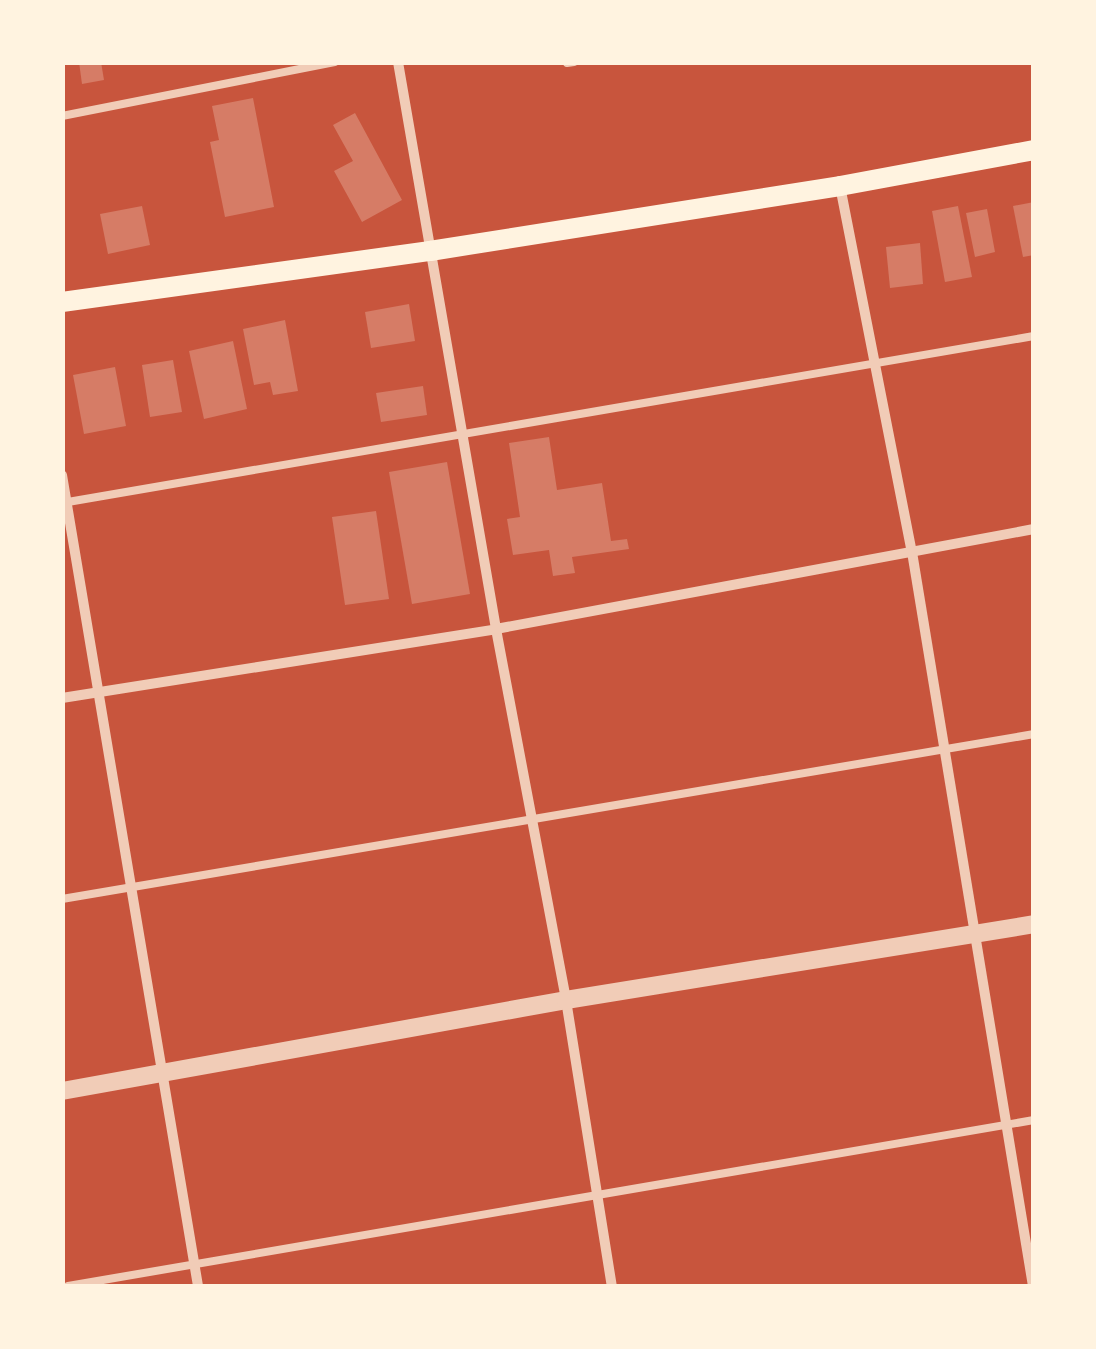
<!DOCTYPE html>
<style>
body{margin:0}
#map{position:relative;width:1096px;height:1349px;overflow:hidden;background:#c8553d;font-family:"Source Serif 4",serif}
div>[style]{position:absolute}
.building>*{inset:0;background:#d67c66}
.service>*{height:8px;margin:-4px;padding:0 4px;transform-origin:4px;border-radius:4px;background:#f1ccb7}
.minor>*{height:10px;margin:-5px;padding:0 5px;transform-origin:5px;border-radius:5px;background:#f1ccb7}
.tertiary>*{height:18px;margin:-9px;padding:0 9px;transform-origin:9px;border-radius:9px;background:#f1ccb7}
.secondary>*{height:20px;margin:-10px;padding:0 10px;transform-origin:10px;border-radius:10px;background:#fff3e0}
span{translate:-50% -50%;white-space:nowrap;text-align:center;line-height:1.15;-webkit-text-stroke:10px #fff3e0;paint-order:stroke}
.frame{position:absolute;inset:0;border:65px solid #fff3e0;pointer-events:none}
</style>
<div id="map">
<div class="building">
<div style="clip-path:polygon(79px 62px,101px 62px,104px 80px,82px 84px)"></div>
<div style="clip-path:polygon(253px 98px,274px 207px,225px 217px,210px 142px,219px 140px,212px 106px)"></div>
<div style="clip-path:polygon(355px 113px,402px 200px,362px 222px,334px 171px,353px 161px,333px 125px)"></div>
<div style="clip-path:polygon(1034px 202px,1034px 255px,1023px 257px,1013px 206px)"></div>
<div style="clip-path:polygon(142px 206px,150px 245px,108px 254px,100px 214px)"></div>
<div style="clip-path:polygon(958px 206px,972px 277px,945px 282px,932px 211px)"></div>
<div style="clip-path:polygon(987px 209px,995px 252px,975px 257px,966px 213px)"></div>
<div style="clip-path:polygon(920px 243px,923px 284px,890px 288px,886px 247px)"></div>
<div style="clip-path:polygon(409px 304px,415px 341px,371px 348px,365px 312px)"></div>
<div style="clip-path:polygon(285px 320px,298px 391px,273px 395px,270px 382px,254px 385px,243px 329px)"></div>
<div style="clip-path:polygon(233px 341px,247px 409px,204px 419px,189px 351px)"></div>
<div style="clip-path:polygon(173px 360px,182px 412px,150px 417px,142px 365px)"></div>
<div style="clip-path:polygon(115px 367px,126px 426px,84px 434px,73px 375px)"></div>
<div style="clip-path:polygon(423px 386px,427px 415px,381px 422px,376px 393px)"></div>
<div style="clip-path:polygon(549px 437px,557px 490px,602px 483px,611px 541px,627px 539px,629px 549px,572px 557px,575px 573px,553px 576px,549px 550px,513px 555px,507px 519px,520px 517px,509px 443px)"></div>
<div style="clip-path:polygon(447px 462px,470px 594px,412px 604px,389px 472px)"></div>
<div style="clip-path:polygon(376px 511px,389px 599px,345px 605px,332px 517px)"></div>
</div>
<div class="service">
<div style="left:567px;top:63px;width:7px;rotate:-8deg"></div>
<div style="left:62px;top:116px;width:278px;rotate:-11.2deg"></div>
<div style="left:62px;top:503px;width:986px;rotate:-9.75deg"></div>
<div style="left:62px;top:899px;width:986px;rotate:-9.63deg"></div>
<div style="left:68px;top:1286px;width:980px;rotate:-9.75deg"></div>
</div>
<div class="minor">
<div style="left:398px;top:62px;width:575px;rotate:80.19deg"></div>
<div style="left:496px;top:629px;width:378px;rotate:79.3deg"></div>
<div style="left:566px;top:1000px;width:290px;rotate:80.9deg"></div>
<div style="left:840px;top:186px;width:373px;rotate:78.9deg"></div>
<div style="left:912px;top:552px;width:744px;rotate:80.64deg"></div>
<div style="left:62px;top:475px;width:822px;rotate:80.48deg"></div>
<div style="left:62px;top:698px;width:439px;rotate:-9deg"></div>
<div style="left:496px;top:629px;width:547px;rotate:-10.53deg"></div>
</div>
<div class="tertiary">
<div style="left:62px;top:1091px;width:512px;rotate:-10.23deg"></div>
<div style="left:566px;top:1000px;width:474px;rotate:-9.2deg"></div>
</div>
<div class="secondary">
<div style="left:62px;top:302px;width:372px;rotate:-7.9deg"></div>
<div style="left:430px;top:251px;width:415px;rotate:-9deg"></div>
<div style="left:840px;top:186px;width:197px;rotate:-10.5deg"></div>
</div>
<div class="frame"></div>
</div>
